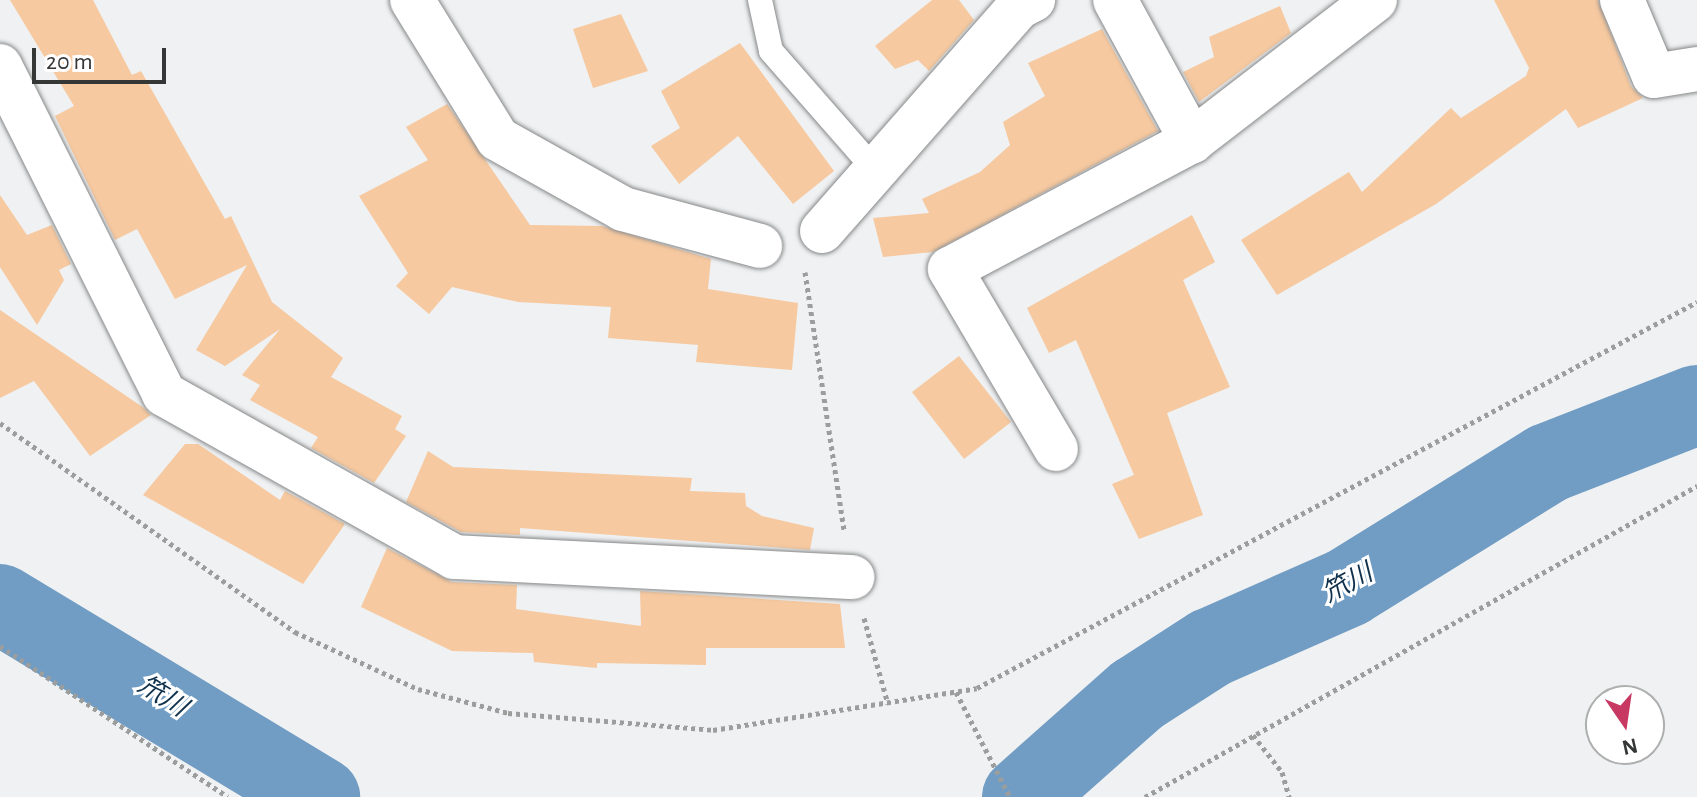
<!DOCTYPE html>
<meta charset="utf-8">
<style>
body{margin:0}
#map{position:relative;width:1697px;height:797px;overflow:hidden;background:#eff1f2;font-family:"Alegreya Sans","Noto Sans JP",sans-serif}
div>[style]{position:absolute}
.river>*{height:80px;margin:-40px;padding:0 40px;transform-origin:40px;border-radius:40px;background:#719cc3}
.building>*{inset:0;background:#f6c9a0}
.path>*{height:5px;margin-top:-2.5px;transform-origin:0;background:repeating-linear-gradient(90deg,#9c9e9e 0 4px,transparent 0 8px)}
.roads{filter:drop-shadow(0 0 2px #878889) drop-shadow(0 0 2px #878889)}
.service>*{height:24px;margin:-12px;padding:0 12px;transform-origin:12px;border-radius:12px;background:#fff}
.minor>*{height:44px;margin:-22px;padding:0 22px;transform-origin:22px;border-radius:22px;background:#fff}
span{translate:-50% -50%;white-space:nowrap;text-align:center;line-height:1.15;-webkit-text-stroke:6px #fff;paint-order:stroke}
.water-label{font-size:26px;color:#10324d;font-style:italic}
.north{position:absolute;left:1585px;top:685px;width:80px;height:80px;box-sizing:border-box;background:#fff;border:2px solid #aeafaf;border-radius:50%;rotate:167deg;font-size:22px;font-weight:700;line-height:32px;text-align:center;color:#353636}
.north::after{content:'';display:block;margin:auto;width:28px;height:36px;background:#c73963;clip-path:polygon(50% 0,100% 100%,50% 72%,0 100%)}
.scale{position:absolute;left:32px;top:48px;width:134px;height:36px;box-sizing:border-box;border:4px solid #353636;border-top:0;padding-left:10px;font-size:24px;line-height:28px;white-space:nowrap;color:#353636;-webkit-text-stroke:6px #fff;paint-order:stroke}
</style>
<div id="map">
<div class="river">
<div style="left:0;top:604px;width:374px;rotate:31.1deg"></div>
<div style="left:1022px;top:797px;width:154px;rotate:-41.6deg"></div>
<div style="left:1137px;top:695px;width:87px;rotate:-32.8deg"></div>
<div style="left:1210px;top:648px;width:151px;rotate:-23.8deg"></div>
<div style="left:1348px;top:587px;width:235px;rotate:-31.8deg"></div>
<div style="left:1548px;top:463px;width:160px;rotate:-21.3deg"></div>
</div>
<div class="building">
<div style="clip-path:polygon(10px 0,93px 0,132px 75px,141px 71px,225px 219px,231px 216px,272px 302px,343px 358px,331px 377px,402px 416px,395px 429px,406px 436px,374px 483px,311px 448px,318px 437px,250px 400px,260px 385px,242px 375px,280px 329px,225px 366px,196px 350px,247px 265px,175px 299px,137px 229px,115px 240px,55px 116px,74px 106px)"></div>
<div style="clip-path:polygon(932px 0,959px 0,974px 20px,929px 71px,918px 60px,895px 69px,875px 46px)"></div>
<div style="clip-path:polygon(1494px 0,1598px 0,1631px 86px,1643px 98px,1578px 128px,1566px 109px,1436px 204px,1277px 295px,1241px 240px,1349px 172px,1362px 192px,1451px 108px,1461px 118px,1526px 76px,1529px 68px)"></div>
<div style="clip-path:polygon(1280px 6px,1291px 33px,1199px 102px,1183px 72px,1214px 57px,1209px 37px)"></div>
<div style="clip-path:polygon(621px 14px,648px 71px,593px 88px,573px 29px)"></div>
<div style="clip-path:polygon(1102px 29px,1158px 131px,933px 252px,883px 257px,873px 218px,929px 213px,922px 199px,980px 172px,1010px 145px,1003px 122px,1045px 96px,1028px 63px)"></div>
<div style="clip-path:polygon(740px 43px,834px 171px,793px 204px,738px 136px,679px 184px,651px 146px,680px 128px,661px 91px)"></div>
<div style="clip-path:polygon(447px 104px,530px 225px,602px 226px,711px 259px,708px 289px,798px 303px,792px 370px,696px 362px,698px 345px,608px 338px,611px 307px,518px 302px,452px 287px,429px 314px,396px 286px,408px 273px,359px 196px,428px 160px,406px 127px)"></div>
<div style="clip-path:polygon(0 195px,27px 235px,52px 225px,71px 264px,59px 270px,64px 280px,37px 325px,0 267px)"></div>
<div style="clip-path:polygon(1192px 215px,1215px 262px,1183px 280px,1230px 387px,1167px 413px,1203px 515px,1139px 539px,1112px 484px,1134px 475px,1076px 340px,1049px 353px,1027px 308px)"></div>
<div style="clip-path:polygon(0 310px,144px 408px,151px 415px,90px 456px,34px 381px,0 398px)"></div>
<div style="clip-path:polygon(959px 356px,1011px 422px,964px 459px,912px 392px)"></div>
<div style="clip-path:polygon(185px 444px,198px 444px,280px 500px,285px 491px,345px 524px,303px 584px,143px 495px)"></div>
<div style="clip-path:polygon(428px 451px,453px 467px,692px 478px,690px 491px,745px 493px,746px 506px,762px 516px,814px 528px,810px 550px,520px 528px,520px 535px,461px 532px,406px 502px)"></div>
<div style="clip-path:polygon(387px 548px,452px 582px,517px 585px,516px 609px,641px 626px,640px 591px,840px 604px,845px 648px,706px 648px,706px 665px,597px 663px,597px 668px,534px 662px,533px 653px,452px 651px,361px 607px)"></div>
</div>
<div class="path">
<div style="left:805px;top:272px;width:262px;rotate:81.4deg"></div>
<div style="left:0;top:423px;width:362px;rotate:35.3deg"></div>
<div style="left:295px;top:632px;width:136px;rotate:24.9deg"></div>
<div style="left:418px;top:689px;width:93px;rotate:14.9deg"></div>
<div style="left:508px;top:713px;width:206px;rotate:4.7deg"></div>
<div style="left:713px;top:730px;width:267px;rotate:-9deg"></div>
<div style="left:977px;top:688px;width:817px;rotate:-28.2deg"></div>
<div style="left:864px;top:618px;width:89px;rotate:74.4deg"></div>
<div style="left:0;top:646px;width:273px;rotate:33.5deg"></div>
<div style="left:956px;top:692px;width:118px;rotate:62.8deg"></div>
<div style="left:1253px;top:735px;width:47px;rotate:51.9deg"></div>
<div style="left:1282px;top:772px;width:26px;rotate:74deg"></div>
<div style="left:1145px;top:797px;width:634px;rotate:-29.4deg"></div>
</div>
<div class="roads">
<div class="service">
<div style="left:760px;top:0;width:52px;rotate:77.8deg"></div>
<div style="left:771px;top:51px;width:158px;rotate:48.8deg"></div>
</div>
<div class="minor">
<div style="left:412px;top:0;width:163px;rotate:58.3deg"></div>
<div style="left:498px;top:139px;width:143px;rotate:29.2deg"></div>
<div style="left:623px;top:209px;width:142px;rotate:15.1deg"></div>
<div style="left:1115px;top:0;width:161px;rotate:61.4deg"></div>
<div style="left:1622px;top:0;width:82px;rotate:67.2deg"></div>
<div style="left:1654px;top:76px;width:44px;rotate:-9.2deg"></div>
<div style="left:0;top:66px;width:367px;rotate:63.4deg"></div>
<div style="left:164px;top:394px;width:333px;rotate:29.3deg"></div>
<div style="left:454px;top:557px;width:399px;rotate:2.9deg"></div>
<div style="left:822px;top:231px;width:298px;rotate:-48.7deg"></div>
<div style="left:1019px;top:7px;width:16px;rotate:-27deg"></div>
<div style="left:1056px;top:449px;width:209px;rotate:-120.5deg"></div>
<div style="left:950px;top:269px;width:274px;rotate:-27.9deg"></div>
<div style="left:1192px;top:141px;width:231px;rotate:-37.6deg"></div>
</div>
</div>
<div class="water-label">
<span style="left:1348px;top:584px;rotate:-28deg">笊川</span>
<span style="left:162px;top:697px;rotate:32deg">笊川</span>
</div>
<div class="north">N</div>
<div class="scale">20 m</div>
</div>
